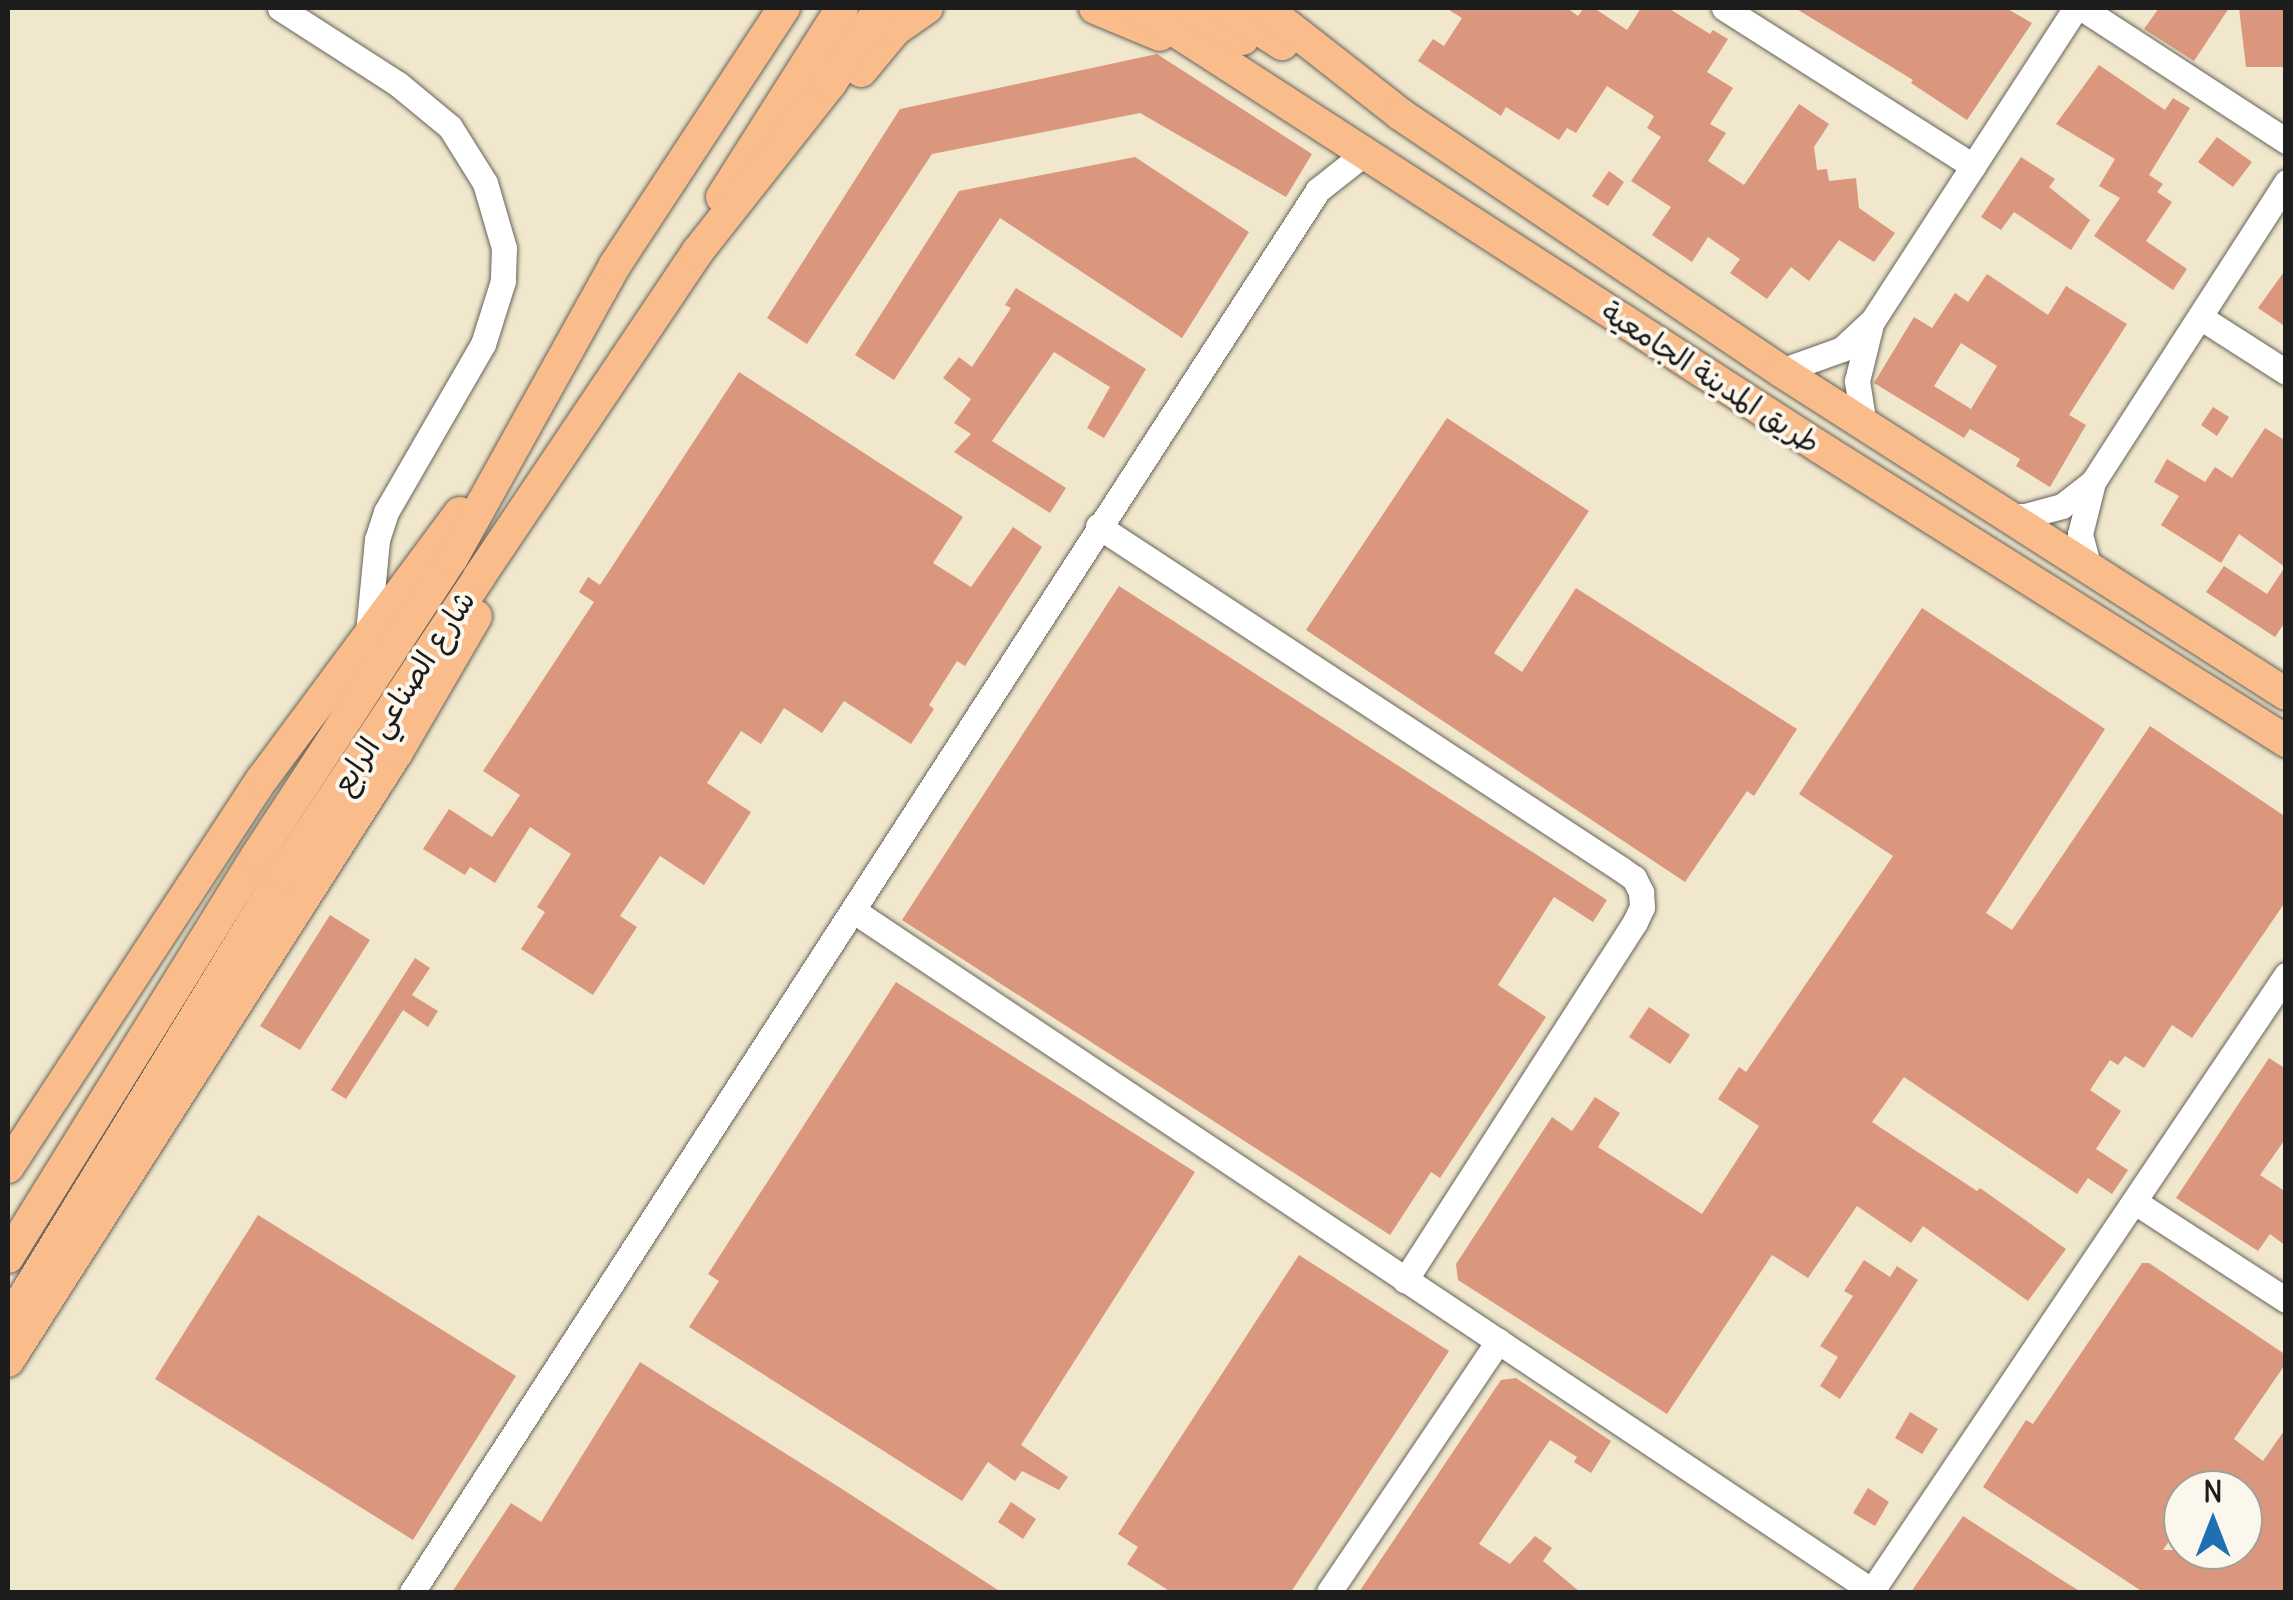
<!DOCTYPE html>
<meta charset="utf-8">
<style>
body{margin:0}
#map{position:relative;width:2293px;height:1600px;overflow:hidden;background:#f0e7cc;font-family:Delius,"Playpen Sans Arabic",sans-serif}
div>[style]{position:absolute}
.building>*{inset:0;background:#da977d}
.roads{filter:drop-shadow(0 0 2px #66635a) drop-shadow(0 0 2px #66635a)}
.minor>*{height:25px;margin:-12.5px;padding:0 12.5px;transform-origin:12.5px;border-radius:12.5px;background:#fff}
.major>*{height:32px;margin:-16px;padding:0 16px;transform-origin:16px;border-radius:16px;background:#f9bc8a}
span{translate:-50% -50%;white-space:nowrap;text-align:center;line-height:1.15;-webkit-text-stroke:8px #fbf7ec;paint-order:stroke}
.street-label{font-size:30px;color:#1c1c1c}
.frame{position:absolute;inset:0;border:10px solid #1c1c1c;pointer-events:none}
.north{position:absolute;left:2163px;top:1470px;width:100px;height:100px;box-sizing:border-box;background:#fbf7ec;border:2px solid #a29f99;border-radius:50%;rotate:0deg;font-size:28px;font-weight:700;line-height:40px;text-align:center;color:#1c1c1c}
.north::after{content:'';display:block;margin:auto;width:35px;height:45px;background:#1f6fb2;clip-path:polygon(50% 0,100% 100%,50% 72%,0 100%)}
</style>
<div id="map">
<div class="building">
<div style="clip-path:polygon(1446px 8px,1567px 8px,1578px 16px,1584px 8px,1594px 8px,1627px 30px,1641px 8px,1668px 8px,1710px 34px,1713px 30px,1728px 39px,1707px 72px,1733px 88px,1710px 124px,1726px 133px,1708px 161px,1744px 185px,1799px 104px,1829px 124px,1814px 147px,1817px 170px,1827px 169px,1829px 181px,1856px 178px,1859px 208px,1895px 233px,1874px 262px,1839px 240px,1809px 281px,1791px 267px,1767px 299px,1730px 273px,1740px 259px,1708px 237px,1692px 262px,1652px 235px,1671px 207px,1631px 181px,1661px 137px,1647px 128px,1654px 116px,1607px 86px,1576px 133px,1567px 128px,1559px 140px,1506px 107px,1501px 116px,1418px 61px,1433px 39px,1444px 46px,1462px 18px)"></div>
<div style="clip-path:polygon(1795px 8px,2006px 8px,2032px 23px,1967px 120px,1911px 83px,1913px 80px)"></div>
<div style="clip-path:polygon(2159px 8px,2229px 8px,2194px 61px,2144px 29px)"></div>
<div style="clip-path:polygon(2239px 8px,2286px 8px,2284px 67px,2246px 67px)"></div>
<div style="clip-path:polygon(1157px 54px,1312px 154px,1286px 197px,1140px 113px,932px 154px,807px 344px,767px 318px,900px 109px)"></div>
<div style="clip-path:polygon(2099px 65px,2165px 110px,2173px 98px,2190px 108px,2149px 175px,2163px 184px,2157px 192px,2172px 202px,2146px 241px,2187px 269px,2173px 290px,2094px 236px,2120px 198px,2099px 186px,2115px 159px,2056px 124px)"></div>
<div style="clip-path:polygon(2217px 137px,2252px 162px,2233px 187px,2198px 162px)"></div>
<div style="clip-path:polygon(1135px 157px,1249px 232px,1182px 338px,1000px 218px,894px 380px,855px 355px,959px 191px)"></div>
<div style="clip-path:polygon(2021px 157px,2055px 179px,2049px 187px,2090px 220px,2071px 250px,2014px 212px,2001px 230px,1981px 217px)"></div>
<div style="clip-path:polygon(1609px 171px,1624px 182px,1608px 206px,1592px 196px)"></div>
<div style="clip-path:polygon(2286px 269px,2286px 327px,2258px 308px)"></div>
<div style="clip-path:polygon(evenodd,1987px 274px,2048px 315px,2066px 286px,2127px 324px,2069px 415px,2086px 425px,2050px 487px,2016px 466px,2020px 459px,1970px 429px,1964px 438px,1874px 383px,1914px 317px,1932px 328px,1955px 293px,1968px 302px,1987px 274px,1961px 343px,1997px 366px,1971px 409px,1934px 386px,1961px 343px)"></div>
<div style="clip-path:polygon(1016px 288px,1146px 369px,1104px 438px,1087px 428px,1110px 387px,1054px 352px,992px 441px,1066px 488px,1050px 513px,954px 452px,971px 434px,954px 423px,971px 399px,943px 378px,959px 357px,972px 367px,1011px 308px,1005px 305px)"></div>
<div style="clip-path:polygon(739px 372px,963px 517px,933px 563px,971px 587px,1013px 527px,1042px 547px,965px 666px,957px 661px,929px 705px,934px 709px,911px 744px,844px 701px,822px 733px,784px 708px,761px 744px,741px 731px,707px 783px,751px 812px,704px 885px,660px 856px,620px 916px,637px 927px,593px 995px,521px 949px,545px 912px,537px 907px,571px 854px,530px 827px,495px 883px,470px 867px,465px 875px,423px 849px,449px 809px,492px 837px,520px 795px,483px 771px,594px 602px,579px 592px,588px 577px,600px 585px)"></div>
<div style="clip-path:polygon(2213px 407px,2229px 417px,2217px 436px,2201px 425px)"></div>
<div style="clip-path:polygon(1447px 418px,1589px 511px,1494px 653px,1522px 672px,1576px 588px,1797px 729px,1754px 796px,1747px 791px,1685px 882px,1306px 630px)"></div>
<div style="clip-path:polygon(2265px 428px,2286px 441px,2286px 621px,2275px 637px,2206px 592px,2224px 566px,2267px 594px,2285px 567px,2239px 534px,2221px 563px,2161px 525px,2179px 496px,2154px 482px,2167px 459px,2205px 482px,2215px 467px,2232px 478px)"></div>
<div style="clip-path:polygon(1119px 586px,1607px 900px,1593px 922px,1554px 897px,1498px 985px,1546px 1017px,1440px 1178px,1431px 1172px,1390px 1235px,902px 920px)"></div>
<div style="clip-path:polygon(1922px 608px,2105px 729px,1986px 913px,2012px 930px,2150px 726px,2286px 817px,2286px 901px,2192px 1038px,2172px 1025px,2144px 1068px,2125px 1056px,2118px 1065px,2110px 1060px,2090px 1090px,2121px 1111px,2096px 1149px,2128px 1170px,2112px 1194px,2088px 1178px,2077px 1194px,1904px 1077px,1872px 1122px,1977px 1191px,1980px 1188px,2066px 1249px,2028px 1301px,1923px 1226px,1911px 1243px,1857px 1206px,1808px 1278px,1772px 1255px,1667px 1414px,1458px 1280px,1456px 1264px,1552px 1117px,1572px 1131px,1595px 1097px,1620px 1113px,1598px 1147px,1702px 1214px,1759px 1126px,1718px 1099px,1739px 1067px,1746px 1072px,1893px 856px,1799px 794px)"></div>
<div style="clip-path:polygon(330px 915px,370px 940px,300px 1050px,260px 1026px)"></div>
<div style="clip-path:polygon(415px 958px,430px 968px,412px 995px,438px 1011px,428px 1027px,403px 1010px,346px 1099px,331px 1090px)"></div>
<div style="clip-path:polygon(896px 982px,1195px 1172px,1021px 1445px,1068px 1477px,1059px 1490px,1022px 1471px,1015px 1481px,988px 1462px,962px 1501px,689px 1327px,719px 1281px,708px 1274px)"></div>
<div style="clip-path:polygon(1649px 1007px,1690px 1035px,1670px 1064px,1629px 1037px)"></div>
<div style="clip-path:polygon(2269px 1058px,2286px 1069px,2286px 1138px,2260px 1175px,2286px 1192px,2286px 1246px,2270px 1234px,2258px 1251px,2176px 1198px)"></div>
<div style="clip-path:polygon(258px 1215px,516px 1376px,413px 1540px,155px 1379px)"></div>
<div style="clip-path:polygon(1299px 1255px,1449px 1351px,1291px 1592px,1171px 1592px,1127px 1564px,1138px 1547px,1118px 1534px)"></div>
<div style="clip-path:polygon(1864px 1260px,1890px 1277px,1897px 1266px,1918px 1280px,1840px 1399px,1820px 1386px,1838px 1357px,1820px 1346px,1853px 1296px,1844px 1291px)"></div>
<div style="clip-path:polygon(evenodd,2142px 1263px,2149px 1263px,2286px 1355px,2286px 1363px,2234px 1439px,2263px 1461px,2286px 1428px,2286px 1592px,2143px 1592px,1983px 1487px,2026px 1420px,2033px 1424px,2142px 1263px,2183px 1490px,2243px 1490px,2243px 1545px,2250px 1550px,2163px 1550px,2183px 1521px,2183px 1490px)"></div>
<div style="clip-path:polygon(640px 1362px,842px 1489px,1001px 1592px,452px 1592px,511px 1503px,541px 1522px)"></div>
<div style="clip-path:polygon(1516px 1378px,1611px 1441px,1591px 1473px,1574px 1462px,1577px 1457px,1550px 1440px,1479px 1544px,1510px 1564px,1535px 1536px,1552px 1548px,1543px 1561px,1580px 1592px,1359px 1592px,1501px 1380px)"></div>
<div style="clip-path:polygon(1910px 1412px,1938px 1429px,1922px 1454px,1895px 1438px)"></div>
<div style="clip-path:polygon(1868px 1488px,1889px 1502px,1875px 1526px,1853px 1513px)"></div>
<div style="clip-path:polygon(1011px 1502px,1036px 1519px,1023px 1539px,998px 1522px)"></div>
<div style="clip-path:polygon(1963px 1516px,2057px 1577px,2081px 1592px,1911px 1592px)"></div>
</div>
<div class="roads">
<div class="minor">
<div style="left:280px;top:8px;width:140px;rotate:32.8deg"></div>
<div style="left:398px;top:84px;width:67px;rotate:39.6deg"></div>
<div style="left:450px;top:127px;width:66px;rotate:58deg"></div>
<div style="left:485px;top:183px;width:68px;rotate:73.7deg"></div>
<div style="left:504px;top:248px;width:33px;rotate:92deg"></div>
<div style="left:503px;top:281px;width:66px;rotate:107.6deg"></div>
<div style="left:483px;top:344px;width:194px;rotate:120deg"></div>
<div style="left:386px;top:512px;width:29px;rotate:108deg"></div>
<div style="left:377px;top:540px;width:94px;rotate:95.5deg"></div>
<div style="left:1724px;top:8px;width:295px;rotate:32.4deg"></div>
<div style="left:2082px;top:8px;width:244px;rotate:33.1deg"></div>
<div style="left:2200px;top:317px;width:102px;rotate:32.6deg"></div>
<div style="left:1781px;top:371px;width:65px;rotate:-19.8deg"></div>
<div style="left:1842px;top:349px;width:42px;rotate:-43.1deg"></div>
<div style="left:1873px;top:320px;width:372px;rotate:-57deg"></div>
<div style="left:1864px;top:425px;width:45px;rotate:-99deg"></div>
<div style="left:1857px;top:381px;width:55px;rotate:-76.2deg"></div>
<div style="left:2006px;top:516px;width:19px"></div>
<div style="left:2025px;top:516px;width:38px;rotate:-15deg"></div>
<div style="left:2062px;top:506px;width:39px;rotate:-38deg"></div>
<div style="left:1098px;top:526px;width:625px;rotate:33.26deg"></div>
<div style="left:1621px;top:869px;width:16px;rotate:35deg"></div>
<div style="left:1634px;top:878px;width:16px;rotate:63deg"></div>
<div style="left:1641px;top:892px;width:15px;rotate:86deg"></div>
<div style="left:1642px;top:907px;width:17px;rotate:115deg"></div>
<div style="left:1635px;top:922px;width:426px;rotate:122.7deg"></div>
<div style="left:2089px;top:568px;width:35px;rotate:-105deg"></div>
<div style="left:2080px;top:534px;width:54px;rotate:-76deg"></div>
<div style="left:2093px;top:482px;width:357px;rotate:-57.2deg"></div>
<div style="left:854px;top:911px;width:1224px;rotate:33.74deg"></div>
<div style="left:2135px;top:1202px;width:180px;rotate:33deg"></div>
<div style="left:412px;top:1592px;width:1669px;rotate:-57.13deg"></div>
<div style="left:1318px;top:190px;width:61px;rotate:-38.4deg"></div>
<div style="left:1329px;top:1592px;width:303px;rotate:-56deg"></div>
<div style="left:1871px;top:1592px;width:744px;rotate:-56.07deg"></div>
</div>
<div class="major">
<div style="left:1095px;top:8px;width:70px;rotate:22.6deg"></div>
<div style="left:1140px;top:8px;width:811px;rotate:32.87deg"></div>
<div style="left:1821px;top:448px;width:550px;rotate:32.22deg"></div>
<div style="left:1189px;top:8px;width:62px;rotate:29.9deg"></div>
<div style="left:1226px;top:8px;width:67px;rotate:32.7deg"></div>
<div style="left:1265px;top:8px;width:172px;rotate:38.1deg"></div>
<div style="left:1400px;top:114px;width:460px;rotate:34deg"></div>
<div style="left:1781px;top:371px;width:599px;rotate:32.6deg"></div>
<div style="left:861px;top:71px;width:53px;rotate:-50.3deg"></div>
<div style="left:895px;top:30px;width:39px;rotate:-35deg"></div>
<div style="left:722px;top:197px;width:224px;rotate:-57.6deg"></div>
<div style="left:8px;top:1167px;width:465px;rotate:-56.8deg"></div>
<div style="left:263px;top:778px;width:330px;rotate:-53.4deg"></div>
<div style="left:8px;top:1257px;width:471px;rotate:-58.2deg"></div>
<div style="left:256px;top:857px;width:358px;rotate:-56.8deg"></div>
<div style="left:452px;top:558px;width:335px;rotate:-60.9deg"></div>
<div style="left:615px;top:265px;width:308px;rotate:-56.7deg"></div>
<div style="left:8px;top:1323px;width:529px;rotate:-58.53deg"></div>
<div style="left:284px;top:872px;width:354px;rotate:-56.5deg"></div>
<div style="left:479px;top:577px;width:393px;rotate:-56.1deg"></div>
<div style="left:698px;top:251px;width:213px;rotate:-51.7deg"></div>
<div style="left:830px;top:84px;width:91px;rotate:-56.7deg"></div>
<div style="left:8px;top:1361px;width:723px;rotate:-57.43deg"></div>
<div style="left:397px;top:752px;width:157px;rotate:-59.8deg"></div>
</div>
</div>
<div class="street-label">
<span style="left:1711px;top:377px;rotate:33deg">طريق المدينة الجامعية</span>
<span style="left:403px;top:692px;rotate:-57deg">شارع الصناعي الرابع</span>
</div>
<div class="frame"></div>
<div class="north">N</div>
</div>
